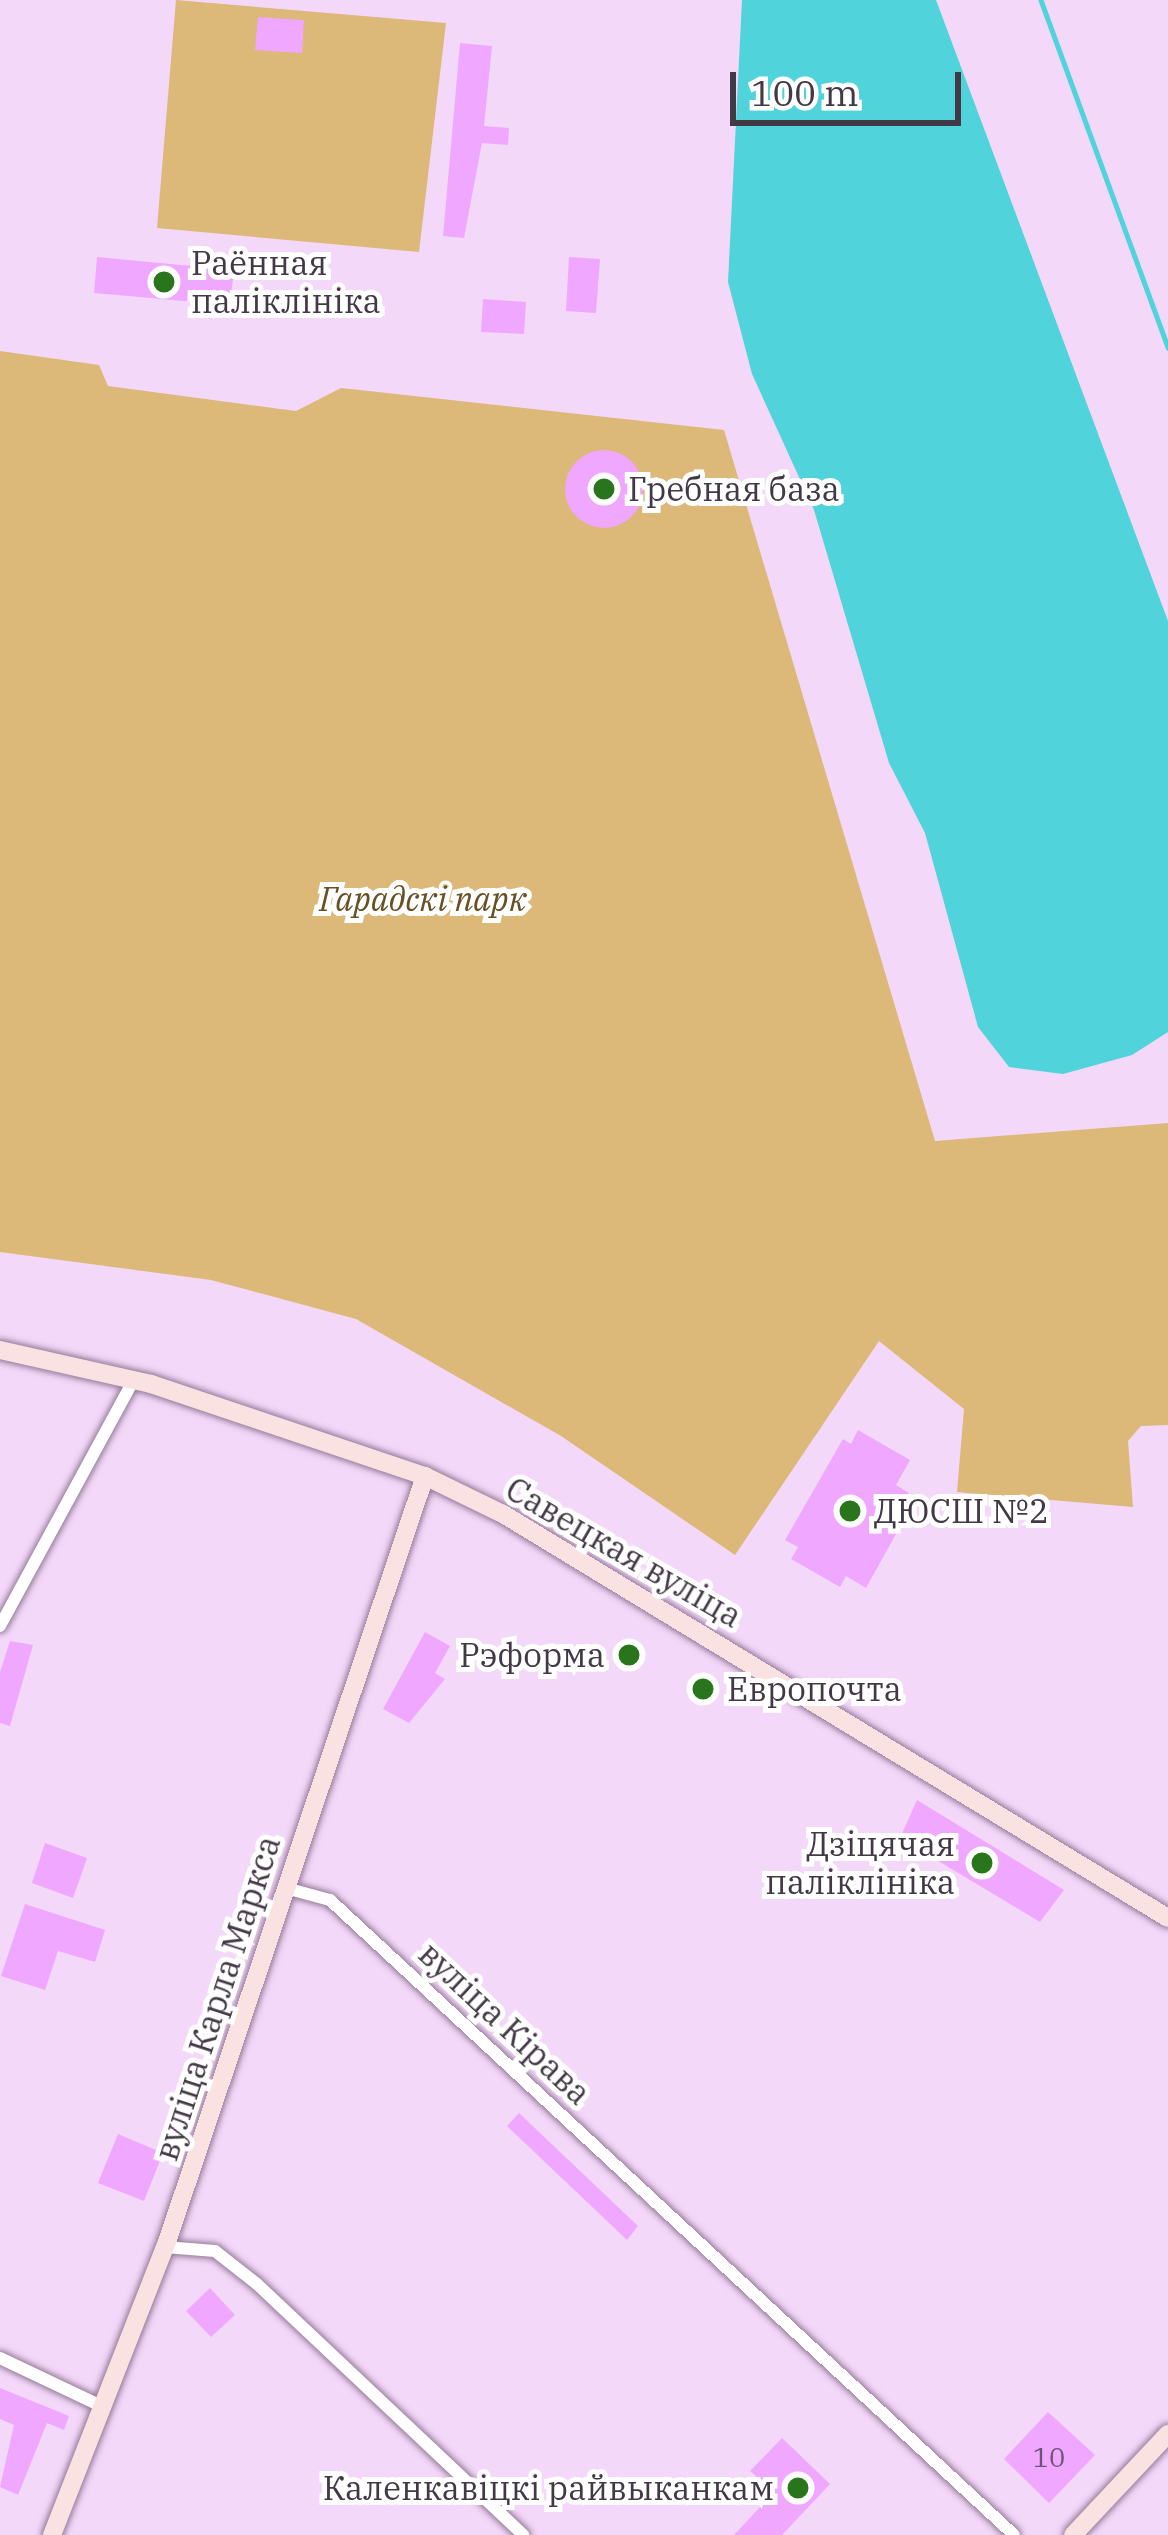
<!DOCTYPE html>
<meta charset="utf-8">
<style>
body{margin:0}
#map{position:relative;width:1168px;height:2535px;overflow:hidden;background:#f4d8f9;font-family:"IBM Plex Serif",serif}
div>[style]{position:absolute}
.green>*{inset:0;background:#dcb879}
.water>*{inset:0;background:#50d3db}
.stream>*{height:4.5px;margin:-2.25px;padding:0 2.25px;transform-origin:2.25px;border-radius:2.25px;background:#50d3db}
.building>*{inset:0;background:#f0a7ff}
.round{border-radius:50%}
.roads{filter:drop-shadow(0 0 3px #957b9a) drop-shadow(0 0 3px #957b9a)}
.street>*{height:12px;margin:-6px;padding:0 6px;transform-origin:6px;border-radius:6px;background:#fff}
.secondary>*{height:18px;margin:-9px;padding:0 9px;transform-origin:9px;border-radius:9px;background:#fbe2e2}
.dots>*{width:33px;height:33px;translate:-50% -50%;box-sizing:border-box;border:6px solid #fff;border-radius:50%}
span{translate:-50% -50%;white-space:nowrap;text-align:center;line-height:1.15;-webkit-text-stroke:10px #fff;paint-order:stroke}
.number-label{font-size:27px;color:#6e5474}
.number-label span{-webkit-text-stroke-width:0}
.poi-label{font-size:33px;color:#433845}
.left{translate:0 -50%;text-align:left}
.right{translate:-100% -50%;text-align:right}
.park-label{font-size:33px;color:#685024;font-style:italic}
.street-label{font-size:33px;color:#433845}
.scale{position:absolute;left:730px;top:72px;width:231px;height:54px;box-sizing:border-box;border:6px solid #433845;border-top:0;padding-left:15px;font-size:36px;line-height:42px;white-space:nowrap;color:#433845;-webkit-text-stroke:9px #fff;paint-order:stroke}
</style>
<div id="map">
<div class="green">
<div style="clip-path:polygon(176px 0,446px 23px,419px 252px,157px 228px)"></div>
<div style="clip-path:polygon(0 351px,99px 365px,108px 386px,296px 411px,341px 388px,724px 430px,935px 1141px,1168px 1123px,1168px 1425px,1141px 1426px,1128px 1441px,1133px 1507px,957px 1492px,964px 1409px,879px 1341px,735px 1555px,561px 1436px,356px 1319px,211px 1280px,0 1252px)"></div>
</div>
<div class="water">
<div style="clip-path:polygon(742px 0,936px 0,1168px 621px,1168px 1032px,1132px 1055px,1063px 1074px,1009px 1067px,978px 1027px,925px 833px,889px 763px,814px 510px,752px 374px,728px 282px)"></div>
</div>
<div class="stream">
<div style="left:1041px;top:0;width:370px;rotate:69.9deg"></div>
</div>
<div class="building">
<div style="clip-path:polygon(258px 17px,304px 20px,302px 53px,255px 50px)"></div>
<div style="clip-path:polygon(460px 43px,492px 46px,484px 126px,509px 128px,508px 145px,482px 143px,464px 238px,443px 236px)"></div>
<div style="clip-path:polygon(97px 257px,234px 270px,230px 305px,94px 293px)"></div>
<div style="clip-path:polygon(569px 257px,600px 259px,596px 313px,566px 311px)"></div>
<div style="clip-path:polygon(483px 299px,526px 302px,524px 334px,481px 332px)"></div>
<div class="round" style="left:565px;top:450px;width:78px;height:78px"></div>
<div style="clip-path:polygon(858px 1430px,910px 1460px,896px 1485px,909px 1493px,888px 1529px,896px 1534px,866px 1588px,846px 1576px,840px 1587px,791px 1559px,798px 1547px,785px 1540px,843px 1439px,851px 1444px)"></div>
<div style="clip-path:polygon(425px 1632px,450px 1646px,435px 1673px,445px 1679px,409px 1723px,383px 1709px)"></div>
<div style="clip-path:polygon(10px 1641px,33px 1645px,10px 1726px,0 1723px,0 1672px)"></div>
<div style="clip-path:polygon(917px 1800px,1064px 1890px,1040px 1922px,900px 1838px)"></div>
<div style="clip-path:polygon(45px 1843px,87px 1858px,73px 1898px,32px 1883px)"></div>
<div style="clip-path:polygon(25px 1904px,105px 1930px,95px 1962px,58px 1951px,45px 1990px,1px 1976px)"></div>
<div style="clip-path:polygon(519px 2113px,638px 2226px,627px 2240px,507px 2126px)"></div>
<div style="clip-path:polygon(118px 2134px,163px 2153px,144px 2201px,98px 2183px)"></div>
<div style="clip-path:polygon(210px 2288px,235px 2315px,211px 2337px,186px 2311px)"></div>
<div style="clip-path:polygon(0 2388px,69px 2416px,64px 2430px,47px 2423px,18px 2495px,0 2487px,14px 2425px,0 2419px)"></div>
<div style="clip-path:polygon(1048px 2412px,1095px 2455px,1049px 2503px,1004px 2459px)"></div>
<div style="clip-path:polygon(782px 2438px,830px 2484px,782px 2535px,734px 2535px,774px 2492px,750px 2471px)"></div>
</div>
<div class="roads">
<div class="street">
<div style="left:0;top:1626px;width:281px;rotate:-61.5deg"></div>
<div style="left:286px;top:1888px;width:46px;rotate:15.3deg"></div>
<div style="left:330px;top:1900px;width:933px;rotate:42.87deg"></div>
<div style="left:165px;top:2247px;width:50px;rotate:4.6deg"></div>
<div style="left:215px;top:2251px;width:53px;rotate:38.2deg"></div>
<div style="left:257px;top:2284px;width:366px;rotate:43.3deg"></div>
<div style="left:0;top:2358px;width:112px;rotate:25.4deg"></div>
</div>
<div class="secondary">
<div style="left:0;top:1350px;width:155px;rotate:12.7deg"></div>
<div style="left:151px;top:1384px;width:289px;rotate:18.6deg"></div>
<div style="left:425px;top:1476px;width:87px;rotate:26deg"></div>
<div style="left:503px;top:1514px;width:778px;rotate:31.28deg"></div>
<div style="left:52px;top:2535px;width:318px;rotate:-68.6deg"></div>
<div style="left:168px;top:2239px;width:805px;rotate:-71.39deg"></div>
<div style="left:1073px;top:2535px;width:139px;rotate:-46.8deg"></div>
</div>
</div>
<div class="dots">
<div style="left:164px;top:282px;background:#29751b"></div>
<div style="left:604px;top:489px;background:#29751b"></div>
<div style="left:850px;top:1511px;background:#29751b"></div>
<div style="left:629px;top:1655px;background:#29751b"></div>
<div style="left:703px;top:1689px;background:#29751b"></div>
<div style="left:982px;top:1863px;background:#29751b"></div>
<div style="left:798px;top:2488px;background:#29751b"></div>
</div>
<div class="number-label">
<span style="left:1049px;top:2457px">10</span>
</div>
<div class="poi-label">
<span class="left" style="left:191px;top:282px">Раённая<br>паліклініка</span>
<span class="left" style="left:628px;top:489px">Гребная база</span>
<span class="left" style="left:874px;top:1511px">ДЮСШ №2</span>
<span class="right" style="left:605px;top:1655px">Рэформа</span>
<span class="left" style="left:727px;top:1689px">Европочта</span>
<span class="right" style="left:955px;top:1863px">Дзіцячая<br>паліклініка</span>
<span class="right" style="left:774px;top:2488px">Каленкавіцкі райвыканкам</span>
</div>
<div class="park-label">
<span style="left:423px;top:899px">Гарадскі парк</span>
</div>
<div class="street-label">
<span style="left:624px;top:1552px;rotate:30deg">Савецкая вуліца</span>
<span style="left:217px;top:1998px;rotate:-72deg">вуліца Карла Маркса</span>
<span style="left:505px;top:2023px;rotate:43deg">вуліца Кірава</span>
</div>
<div class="scale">100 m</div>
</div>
